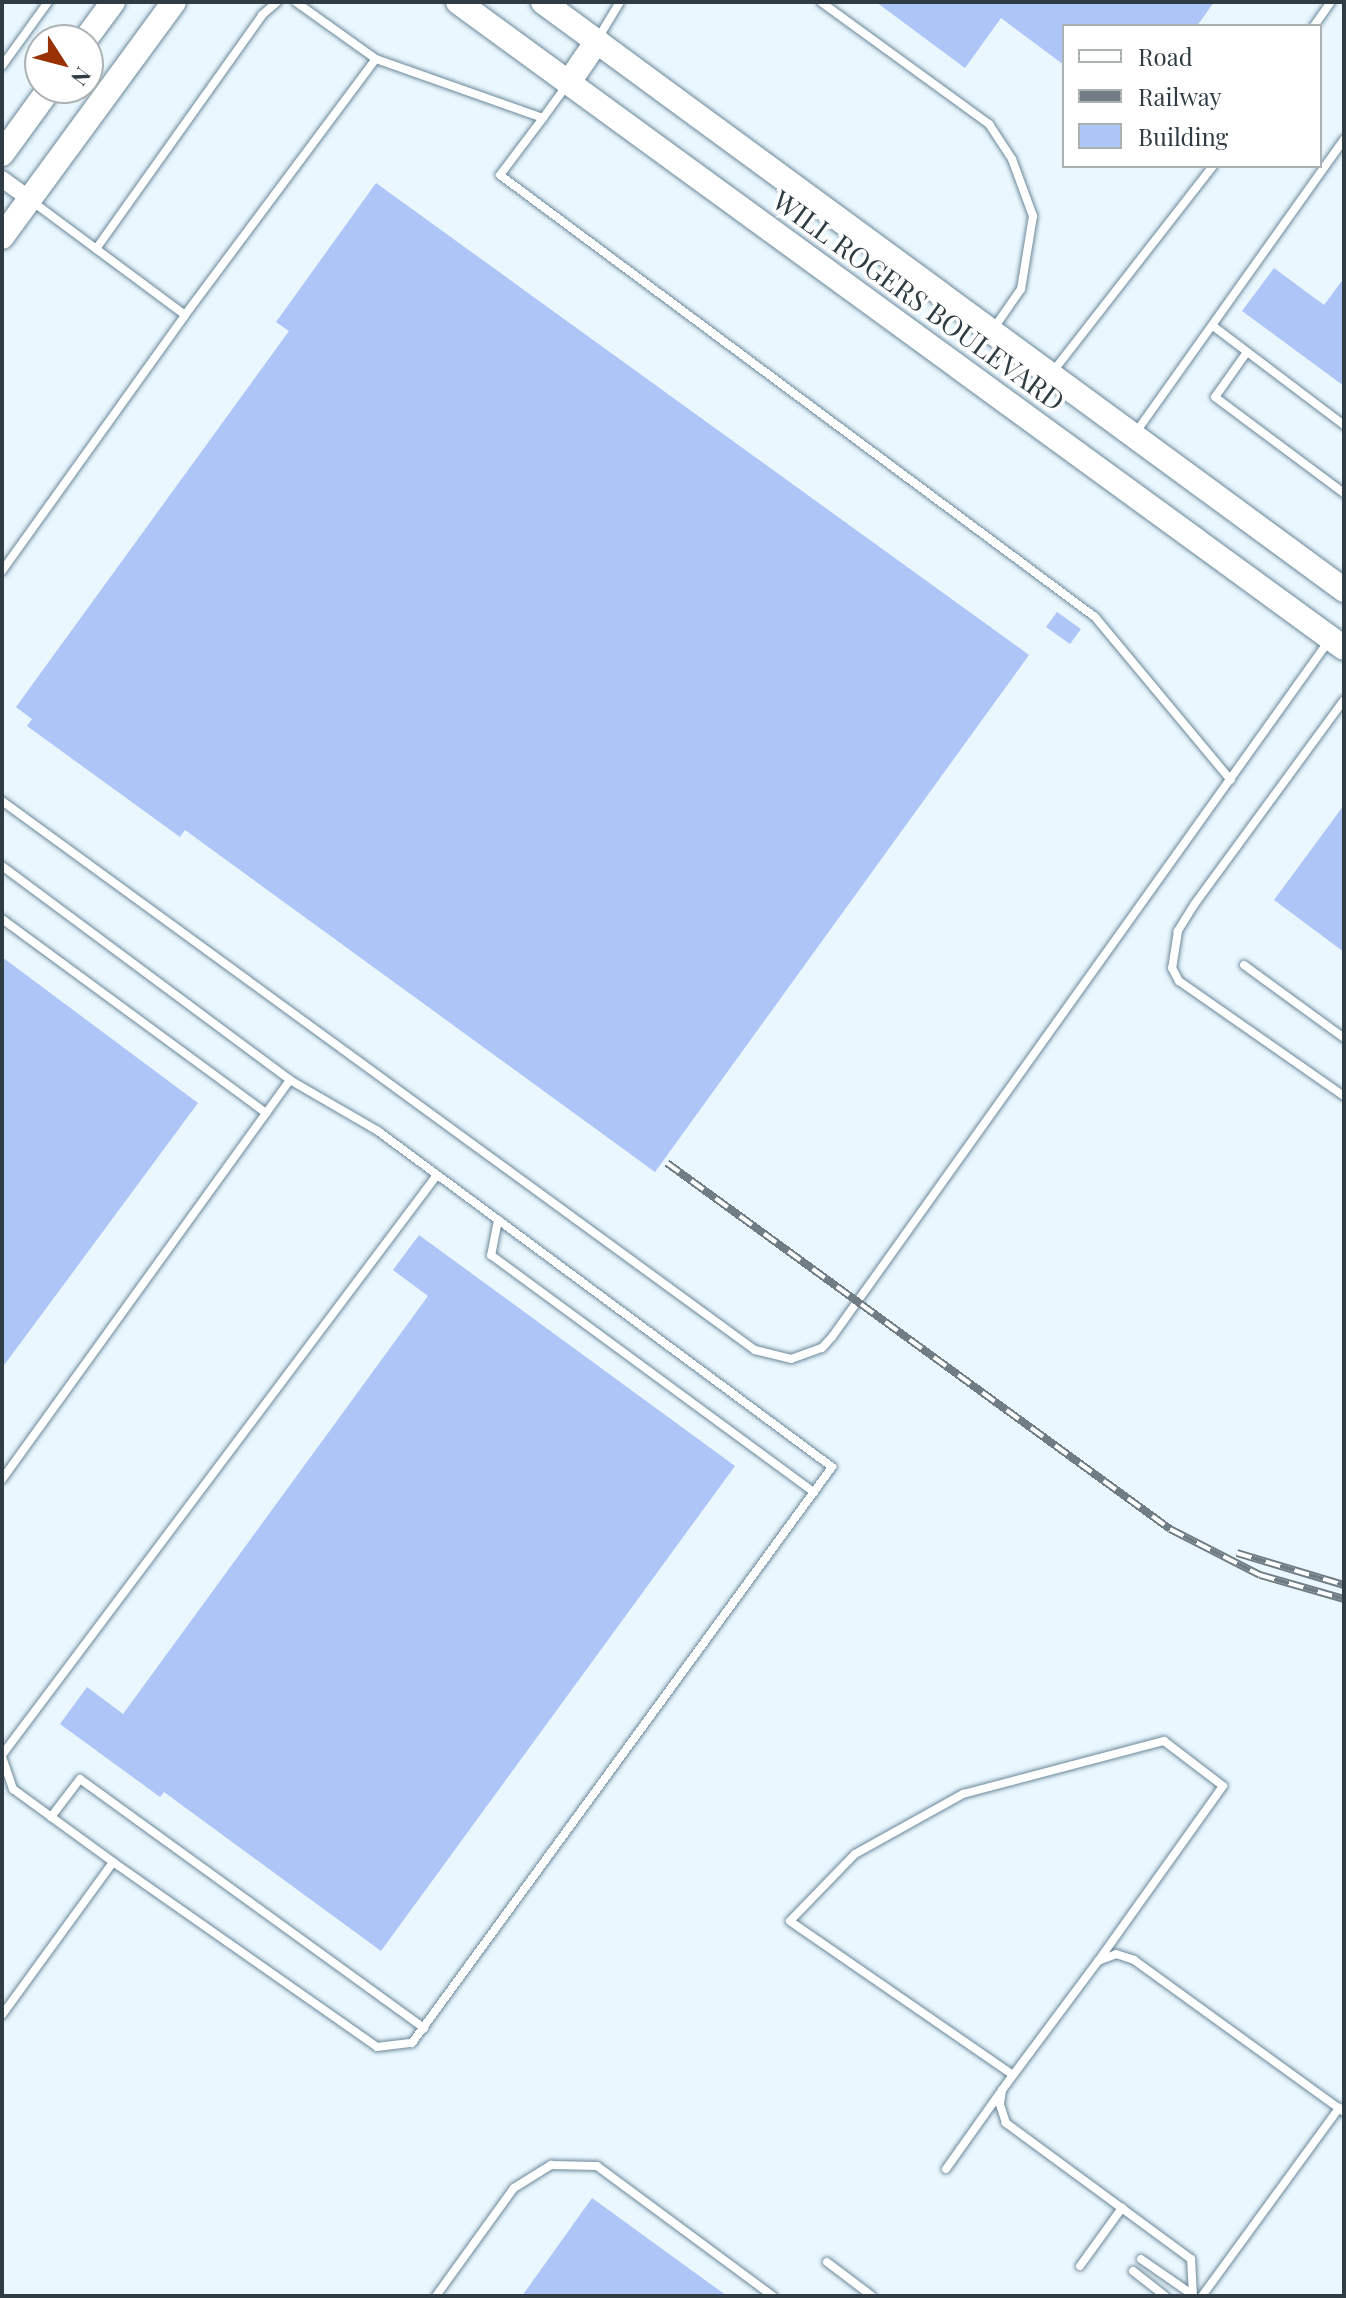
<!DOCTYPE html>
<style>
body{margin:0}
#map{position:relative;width:1346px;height:2298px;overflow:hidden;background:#eaf7fe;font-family:"Playfair Display",serif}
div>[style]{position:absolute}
.building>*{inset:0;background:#aec5f8}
.roads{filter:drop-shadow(0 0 2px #6b8899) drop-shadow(0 0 2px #6b8899)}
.lane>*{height:8px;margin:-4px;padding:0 4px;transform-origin:4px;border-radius:4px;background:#fff}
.street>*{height:16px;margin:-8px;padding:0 8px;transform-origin:8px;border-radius:8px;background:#fff}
.secondary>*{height:24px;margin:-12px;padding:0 12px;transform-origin:12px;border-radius:12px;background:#fff}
.rail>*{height:8px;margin-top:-4px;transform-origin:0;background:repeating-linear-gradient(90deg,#fff 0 15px,#707d84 0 30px);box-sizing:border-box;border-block:2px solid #707d84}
span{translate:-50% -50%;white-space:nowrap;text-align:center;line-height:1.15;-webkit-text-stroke:7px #fff;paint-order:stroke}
.street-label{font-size:28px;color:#2f3c43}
.frame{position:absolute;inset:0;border:4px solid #2f3c43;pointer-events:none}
.legend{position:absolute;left:1062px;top:24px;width:260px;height:144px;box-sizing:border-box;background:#fff;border:2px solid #acb1b4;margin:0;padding:10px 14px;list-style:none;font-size:24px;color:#2f3c43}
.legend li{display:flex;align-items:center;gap:16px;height:40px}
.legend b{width:40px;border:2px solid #acb1b4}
.north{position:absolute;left:24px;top:24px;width:80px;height:80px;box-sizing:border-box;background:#fff;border:2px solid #acb1b4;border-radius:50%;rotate:126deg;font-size:22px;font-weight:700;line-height:32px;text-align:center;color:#2f3c43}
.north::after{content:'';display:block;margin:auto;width:28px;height:36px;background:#983205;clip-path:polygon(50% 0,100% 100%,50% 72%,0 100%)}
</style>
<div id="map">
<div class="building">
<div style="clip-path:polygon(876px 2px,1214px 2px,1197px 26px,1064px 26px,1064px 65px,1001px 18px,965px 68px)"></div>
<div style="clip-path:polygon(376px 183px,1029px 655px,655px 1172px,185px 830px,180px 837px,27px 726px,32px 719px,16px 707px,289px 331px,276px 322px)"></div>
<div style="clip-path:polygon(1274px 268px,1324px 305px,1344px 278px,1344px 386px,1242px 311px)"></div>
<div style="clip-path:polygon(1057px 612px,1081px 629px,1070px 644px,1046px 627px)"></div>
<div style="clip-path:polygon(1344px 805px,1344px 952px,1274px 900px)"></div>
<div style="clip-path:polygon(2px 957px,198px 1103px,2px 1368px)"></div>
<div style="clip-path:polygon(419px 1235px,735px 1466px,381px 1951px,164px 1792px,160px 1797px,60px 1724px,87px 1687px,123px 1714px,428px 1296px,393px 1270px)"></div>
<div style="clip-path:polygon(592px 2198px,727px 2296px,522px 2296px)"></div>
</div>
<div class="roads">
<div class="lane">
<div style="left:296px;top:2px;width:98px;rotate:35.5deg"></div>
<div style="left:821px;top:2px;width:208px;rotate:36deg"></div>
<div style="left:989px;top:124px;width:42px;rotate:56.7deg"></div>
<div style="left:1012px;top:159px;width:61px;rotate:69.8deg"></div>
<div style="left:1033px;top:216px;width:74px;rotate:99.3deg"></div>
<div style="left:1021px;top:289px;width:47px;rotate:124.7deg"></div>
<div style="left:1314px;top:26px;width:29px;rotate:-55deg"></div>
<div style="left:597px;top:40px;width:44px;rotate:-58.8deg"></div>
<div style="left:2px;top:66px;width:79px;rotate:-54.3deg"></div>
<div style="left:543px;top:118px;width:71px;rotate:127deg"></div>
<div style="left:500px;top:175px;width:741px;rotate:36.61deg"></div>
<div style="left:1095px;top:617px;width:212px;rotate:50.2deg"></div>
<div style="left:33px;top:202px;width:189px;rotate:36.6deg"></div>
<div style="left:185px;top:315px;width:319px;rotate:-53.3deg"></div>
<div style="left:376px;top:59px;width:177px;rotate:19.5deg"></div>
<div style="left:543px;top:118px;width:39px;rotate:-54deg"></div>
<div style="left:96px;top:249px;width:287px;rotate:-54.6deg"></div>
<div style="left:262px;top:15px;width:20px;rotate:-41deg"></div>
<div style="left:1213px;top:326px;width:164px;rotate:37.1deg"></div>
<div style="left:1247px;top:352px;width:55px;rotate:125.4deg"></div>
<div style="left:1215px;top:397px;width:161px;rotate:36.7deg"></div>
<div style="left:1051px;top:374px;width:264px;rotate:-52.1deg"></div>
<div style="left:1134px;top:435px;width:363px;rotate:-54.6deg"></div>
<div style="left:2px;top:571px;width:315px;rotate:-54.4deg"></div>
<div style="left:1344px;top:700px;width:254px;rotate:126.2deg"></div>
<div style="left:1194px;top:905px;width:31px;rotate:122deg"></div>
<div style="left:1178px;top:931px;width:37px;rotate:99deg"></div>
<div style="left:1172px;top:968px;width:15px;rotate:62deg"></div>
<div style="left:1179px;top:981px;width:201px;rotate:34.9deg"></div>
<div style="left:2px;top:801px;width:932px;rotate:36.1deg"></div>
<div style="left:755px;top:1350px;width:37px;rotate:14deg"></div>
<div style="left:791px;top:1359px;width:33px;rotate:-20deg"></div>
<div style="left:822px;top:1348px;width:15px;rotate:-48deg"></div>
<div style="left:832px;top:1337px;width:854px;rotate:-54.49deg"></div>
<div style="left:2px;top:866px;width:359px;rotate:36.6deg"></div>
<div style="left:290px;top:1080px;width:492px;rotate:125.8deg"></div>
<div style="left:2px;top:919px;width:328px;rotate:36.3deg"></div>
<div style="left:1244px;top:965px;width:124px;rotate:36.1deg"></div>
<div style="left:498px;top:1220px;width:36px;rotate:101deg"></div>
<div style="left:491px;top:1255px;width:401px;rotate:36.3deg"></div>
<div style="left:2px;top:1755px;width:725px;rotate:-53.13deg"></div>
<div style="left:2px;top:1757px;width:34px;rotate:71deg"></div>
<div style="left:13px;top:1789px;width:124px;rotate:36.1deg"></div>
<div style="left:51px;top:1817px;width:48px;rotate:-52.7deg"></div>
<div style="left:80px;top:1779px;width:425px;rotate:35.9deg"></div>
<div style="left:2px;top:2015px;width:189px;rotate:-54deg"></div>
<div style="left:113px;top:1862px;width:322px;rotate:35deg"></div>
<div style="left:377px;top:2047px;width:35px;rotate:-7deg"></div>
<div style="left:412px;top:2043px;width:713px;rotate:-53.9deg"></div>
<div style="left:832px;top:1467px;width:565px;rotate:-143.5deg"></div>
<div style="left:378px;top:1131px;width:102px;rotate:-149.9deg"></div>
<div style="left:1013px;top:2075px;width:271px;rotate:-145.4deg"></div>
<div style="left:790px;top:1921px;width:93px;rotate:-45.9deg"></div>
<div style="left:855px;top:1854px;width:124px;rotate:-29.1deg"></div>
<div style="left:963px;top:1794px;width:208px;rotate:-14.8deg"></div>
<div style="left:1164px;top:1741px;width:74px;rotate:37.3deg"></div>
<div style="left:1223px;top:1786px;width:215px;rotate:125.5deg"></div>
<div style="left:946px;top:2169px;width:93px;rotate:-54.6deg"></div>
<div style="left:1141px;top:2259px;width:63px;rotate:34.7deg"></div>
<div style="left:827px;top:2262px;width:56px;rotate:37.1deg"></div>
<div style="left:1080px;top:2266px;width:72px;rotate:-54.1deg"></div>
<div style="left:1133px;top:2271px;width:41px;rotate:38deg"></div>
<div style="left:436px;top:2296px;width:133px;rotate:-54.2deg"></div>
<div style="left:514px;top:2188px;width:44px;rotate:-31.9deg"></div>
<div style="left:551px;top:2165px;width:46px;rotate:1.2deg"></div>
<div style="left:597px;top:2166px;width:219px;rotate:36.5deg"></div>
<div style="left:1193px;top:2296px;width:37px;rotate:-93deg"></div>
<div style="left:1191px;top:2259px;width:230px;rotate:-143.7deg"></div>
<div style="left:1006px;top:2123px;width:20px;rotate:-108deg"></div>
<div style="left:1000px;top:2104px;width:14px;rotate:-82deg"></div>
<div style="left:1002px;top:2090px;width:161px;rotate:-53.3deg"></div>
<div style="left:1098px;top:1961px;width:19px;rotate:-21deg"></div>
<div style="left:1116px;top:1954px;width:19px;rotate:18deg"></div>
<div style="left:1134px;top:1960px;width:259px;rotate:35.9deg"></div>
<div style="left:1202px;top:2296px;width:233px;rotate:-53.9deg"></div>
</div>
<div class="street">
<div style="left:2px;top:179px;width:34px;rotate:36deg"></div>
</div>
<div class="secondary">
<div style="left:458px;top:2px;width:1096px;rotate:36.1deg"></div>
<div style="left:543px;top:2px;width:994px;rotate:36.28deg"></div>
<div style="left:85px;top:40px;width:47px;rotate:-53.6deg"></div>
<div style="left:569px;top:82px;width:50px;rotate:-55.7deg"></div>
<div style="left:2px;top:154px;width:82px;rotate:-54deg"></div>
<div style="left:2px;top:237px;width:291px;rotate:-53.8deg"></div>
</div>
</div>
<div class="rail">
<div style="left:667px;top:1163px;width:622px;rotate:36.04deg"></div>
<div style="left:1170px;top:1529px;width:101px;rotate:27.1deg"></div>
<div style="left:1260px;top:1575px;width:87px;rotate:15.9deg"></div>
<div style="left:1237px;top:1553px;width:112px;rotate:16.7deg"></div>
</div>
<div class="street-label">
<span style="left:919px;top:300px;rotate:36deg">WILL ROGERS BOULEVARD</span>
</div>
<div class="frame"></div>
<ul class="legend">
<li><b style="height:10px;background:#fff"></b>Road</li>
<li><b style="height:10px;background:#707d84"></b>Railway</li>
<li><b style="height:22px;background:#aec5f8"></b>Building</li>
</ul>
<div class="north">N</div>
</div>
